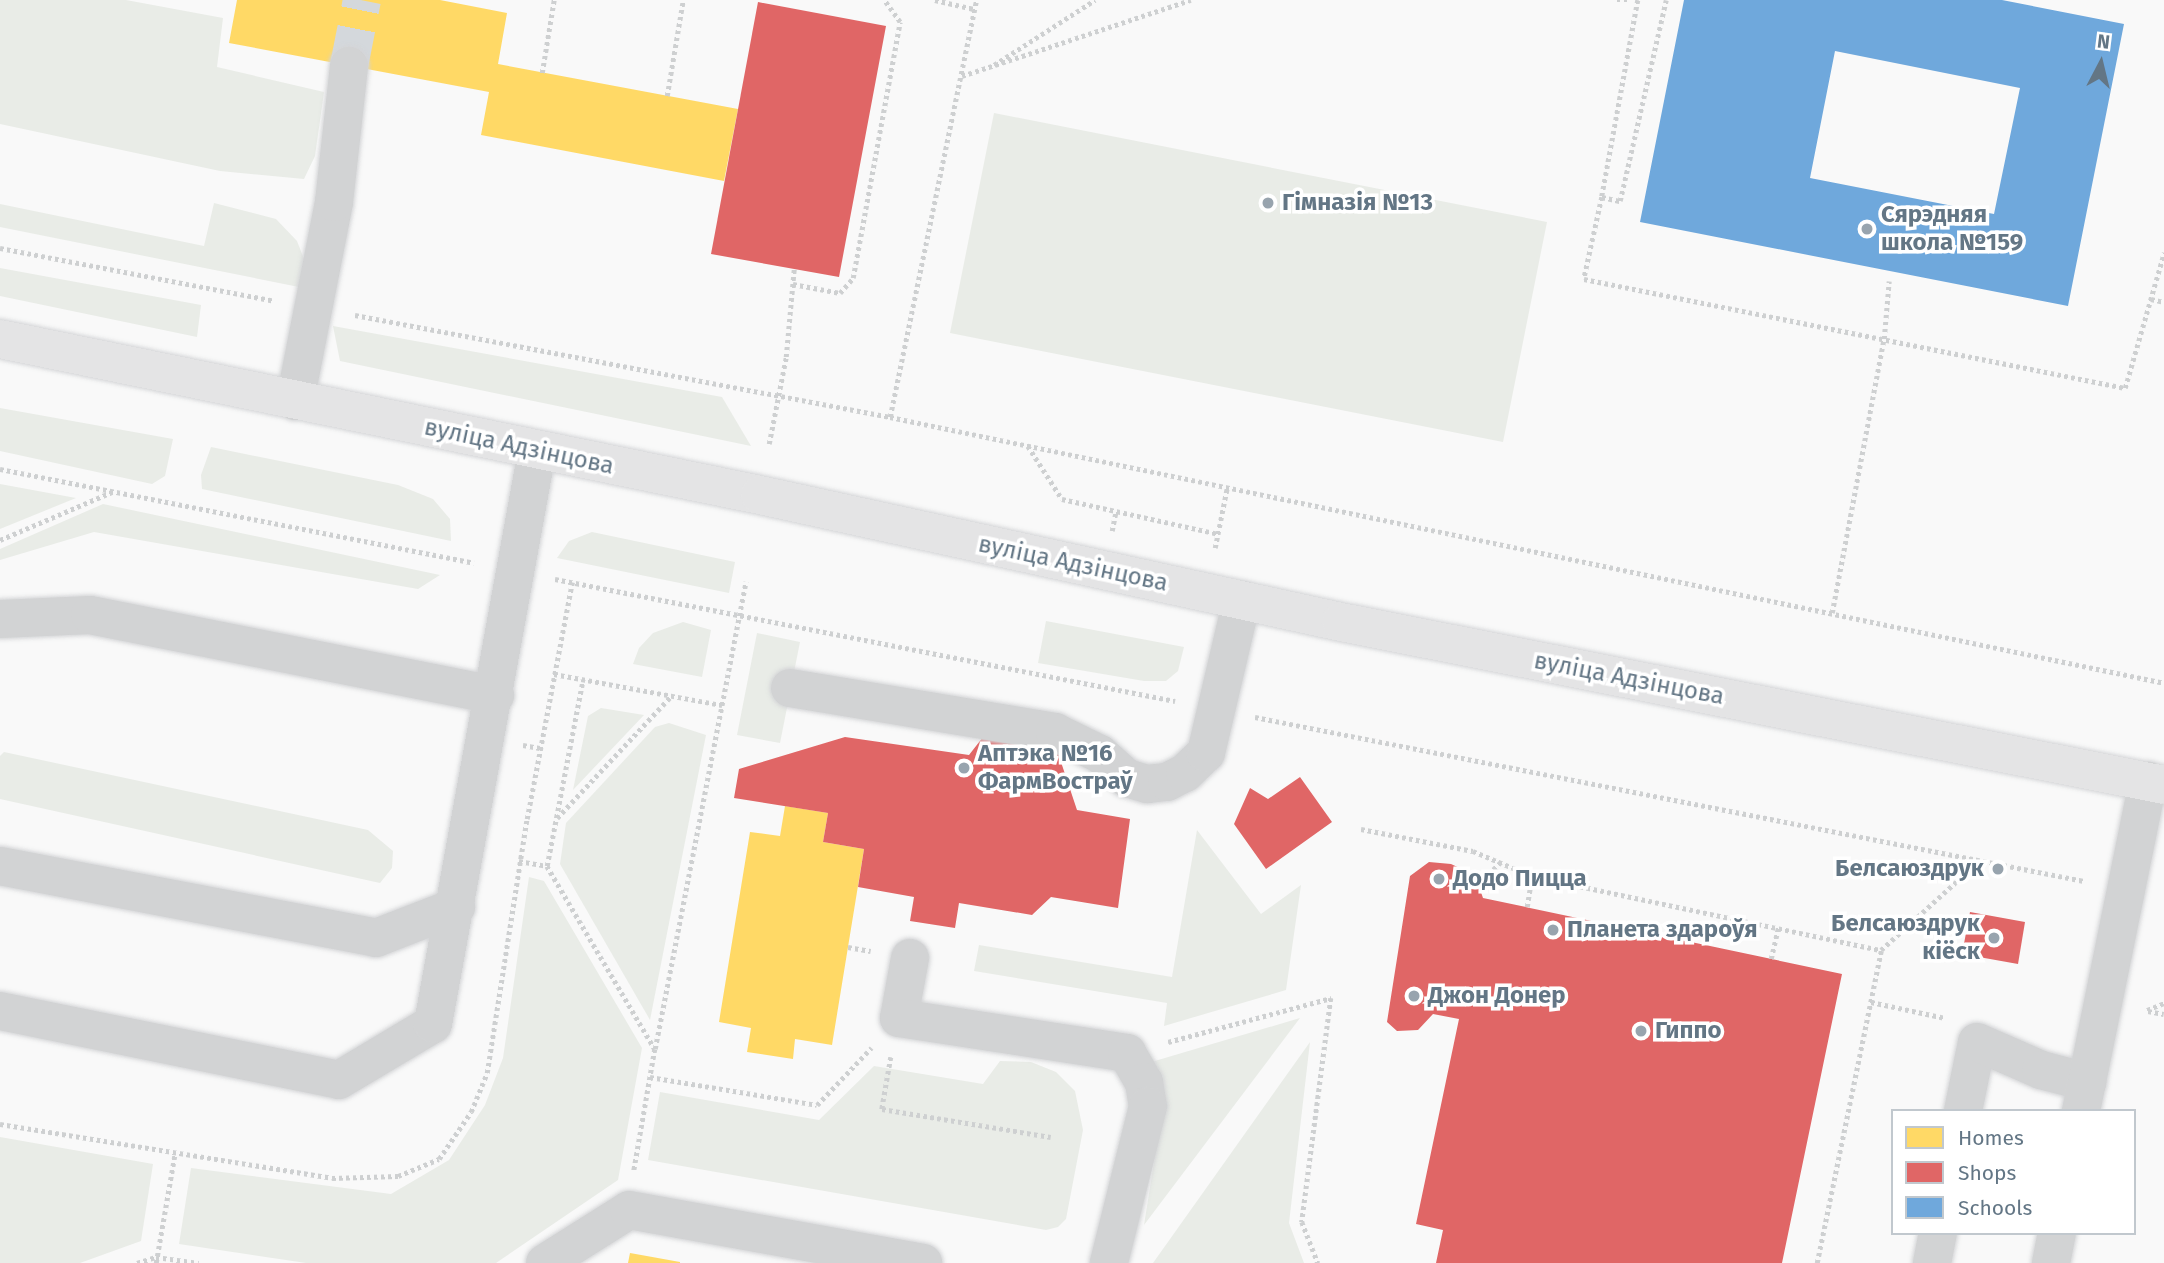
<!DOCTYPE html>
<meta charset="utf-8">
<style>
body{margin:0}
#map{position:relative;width:2164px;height:1263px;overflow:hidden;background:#f9f9f9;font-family:"Fira Sans",sans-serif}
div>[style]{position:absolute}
.green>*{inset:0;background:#e9ece7}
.homes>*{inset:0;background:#ffd966}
.shops>*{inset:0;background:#e06666}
.schools>*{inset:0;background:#6fa8dc}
.minor-tunnel>*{height:38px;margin-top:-19px;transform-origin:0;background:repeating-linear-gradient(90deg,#d4d8dc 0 38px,transparent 0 57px)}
.path>*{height:4.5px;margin-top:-2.25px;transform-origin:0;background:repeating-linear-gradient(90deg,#ced0d1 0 3.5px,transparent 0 7px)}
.roads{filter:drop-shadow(0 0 2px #d4d5d7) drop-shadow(0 0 2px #d4d5d7)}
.minor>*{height:38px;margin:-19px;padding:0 19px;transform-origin:19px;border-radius:19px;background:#d2d3d4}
.major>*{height:38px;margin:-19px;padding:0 19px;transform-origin:19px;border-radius:19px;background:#e4e4e5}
.dots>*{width:19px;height:19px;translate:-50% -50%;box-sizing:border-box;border:4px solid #fff;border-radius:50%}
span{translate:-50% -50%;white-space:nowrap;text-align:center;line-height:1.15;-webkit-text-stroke:7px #fff;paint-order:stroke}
.poi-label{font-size:24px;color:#637685;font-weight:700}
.left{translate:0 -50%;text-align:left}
.right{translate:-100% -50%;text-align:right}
.street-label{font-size:24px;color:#637685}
.legend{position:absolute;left:1891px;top:1109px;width:245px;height:126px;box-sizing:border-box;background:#fff;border:2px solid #c1c8ce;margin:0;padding:9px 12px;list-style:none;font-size:21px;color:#637685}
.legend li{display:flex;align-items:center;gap:14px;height:35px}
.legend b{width:35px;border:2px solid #c1c8ce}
.north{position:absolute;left:2066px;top:28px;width:70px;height:70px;-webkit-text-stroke:5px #fff;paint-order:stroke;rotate:7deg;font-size:19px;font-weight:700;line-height:28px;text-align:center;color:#637685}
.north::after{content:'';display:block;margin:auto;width:24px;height:32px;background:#637685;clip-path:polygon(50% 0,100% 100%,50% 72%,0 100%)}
</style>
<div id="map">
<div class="green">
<div style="clip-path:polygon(0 0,126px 0,223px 18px,217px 67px,324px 92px,315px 156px,304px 179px,220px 171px,0 124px)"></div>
<div style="clip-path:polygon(994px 113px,1547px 222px,1503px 442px,950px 333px)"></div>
<div style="clip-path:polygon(214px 203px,276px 219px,297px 241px,304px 259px,299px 287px,0 227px,0 204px,204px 246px)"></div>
<div style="clip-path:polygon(0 268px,201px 305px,197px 337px,0 296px)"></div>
<div style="clip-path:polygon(333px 326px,722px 397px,751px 446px,340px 361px)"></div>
<div style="clip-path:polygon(0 408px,173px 439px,165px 476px,152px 484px,0 451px)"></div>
<div style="clip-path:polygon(211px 447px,398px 485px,433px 499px,450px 519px,451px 541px,202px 489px,201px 475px)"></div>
<div style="clip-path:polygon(0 484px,76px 498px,0 529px)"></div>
<div style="clip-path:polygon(103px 504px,440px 575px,418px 589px,94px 532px,0 560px,0 549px)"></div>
<div style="clip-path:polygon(592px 532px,735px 562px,729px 593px,557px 558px,569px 541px)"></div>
<div style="clip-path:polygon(1046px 621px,1184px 647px,1178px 671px,1166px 681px,1144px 681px,1038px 663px)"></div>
<div style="clip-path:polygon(683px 622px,711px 630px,702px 677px,633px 664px,639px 648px,653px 633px)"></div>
<div style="clip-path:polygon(757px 633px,800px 642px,780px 743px,737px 735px)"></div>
<div style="clip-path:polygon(601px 708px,644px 715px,573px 790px,588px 716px)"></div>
<div style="clip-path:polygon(669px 723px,706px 735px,650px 1020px,560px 864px,566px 823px,655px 727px)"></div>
<div style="clip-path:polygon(4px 752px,368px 830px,393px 851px,392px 868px,380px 883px,0 799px,0 756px)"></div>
<div style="clip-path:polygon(1197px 830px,1261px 914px,1301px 885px,1286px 990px,1164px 1026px,1167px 1003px,974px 971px,979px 945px,1172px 977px)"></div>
<div style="clip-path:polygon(529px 877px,544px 881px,642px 1048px,618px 1180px,496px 1263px,306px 1263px,179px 1244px,191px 1168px,391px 1194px,449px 1160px,485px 1105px,503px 1058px)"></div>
<div style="clip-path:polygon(1300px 1018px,1144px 1225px,1165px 1093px,1148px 1063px)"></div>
<div style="clip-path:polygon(1310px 1042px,1289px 1223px,1304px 1263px,1153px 1263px)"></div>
<div style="clip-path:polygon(1000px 1061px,1031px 1062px,1056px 1072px,1075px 1091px,1083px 1130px,1066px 1219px,1058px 1227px,1046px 1230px,648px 1160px,660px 1092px,819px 1120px,874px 1066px,983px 1084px)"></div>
<div style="clip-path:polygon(0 1137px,153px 1164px,141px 1241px,80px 1263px,0 1263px)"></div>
</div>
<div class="homes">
<div style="clip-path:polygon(237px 0,440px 0,507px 13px,498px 64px,738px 109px,724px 181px,481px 135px,489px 92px,229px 43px)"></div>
<div style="clip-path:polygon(785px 806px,828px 813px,823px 842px,864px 849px,832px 1045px,795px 1039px,793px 1059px,747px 1052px,751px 1028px,719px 1022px,750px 832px,780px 836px)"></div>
<div style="clip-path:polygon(630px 1253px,680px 1262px,680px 1263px,628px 1263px)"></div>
</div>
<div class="shops">
<div style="clip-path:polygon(758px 2px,886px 26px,839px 277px,711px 254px)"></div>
<div style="clip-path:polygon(845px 737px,969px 755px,983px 737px,1057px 750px,1077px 810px,1130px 819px,1118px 908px,1051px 897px,1032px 915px,959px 903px,955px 928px,910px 921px,914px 897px,858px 887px,864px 849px,823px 842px,828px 813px,734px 798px,739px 769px)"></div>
<div style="clip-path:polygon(1300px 777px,1332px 822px,1266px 869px,1234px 824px,1250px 788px,1268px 799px)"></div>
<div style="clip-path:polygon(1429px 862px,1451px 864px,1475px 875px,1483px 898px,1842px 974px,1782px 1263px,1436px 1263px,1443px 1230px,1416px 1224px,1459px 1019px,1433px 1014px,1418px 1030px,1397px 1031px,1387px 1022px,1410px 876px)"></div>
<div style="clip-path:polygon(1970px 912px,2025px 922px,2018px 964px,1962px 954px)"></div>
</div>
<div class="schools">
<div style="clip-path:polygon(evenodd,1684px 0,2002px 0,2124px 24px,2068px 306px,1640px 222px,1684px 0,1835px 51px,2020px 88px,1994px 214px,1810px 178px,1835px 51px)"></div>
</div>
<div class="minor-tunnel">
<div style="left:349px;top:66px;width:67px;rotate:-78.9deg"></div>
</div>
<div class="path">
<div style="left:935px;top:0;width:40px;rotate:13deg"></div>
<div style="left:1617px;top:0;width:13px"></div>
<div style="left:1638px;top:0;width:200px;rotate:100.4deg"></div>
<div style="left:1602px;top:197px;width:18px;rotate:13deg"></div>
<div style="left:1620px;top:201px;width:206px;rotate:-77.1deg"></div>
<div style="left:994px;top:65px;width:120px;rotate:-32.8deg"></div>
<div style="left:542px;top:73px;width:74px;rotate:-80.7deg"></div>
<div style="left:962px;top:76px;width:241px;rotate:-18.4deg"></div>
<div style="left:667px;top:96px;width:97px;rotate:-80.5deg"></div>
<div style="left:1602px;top:197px;width:84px;rotate:102.4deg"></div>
<div style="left:1584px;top:279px;width:552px;rotate:11.39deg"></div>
<div style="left:2125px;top:388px;width:141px;rotate:-73.9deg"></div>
<div style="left:0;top:248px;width:279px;rotate:10.9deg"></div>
<div style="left:793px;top:284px;width:48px;rotate:10.8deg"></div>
<div style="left:840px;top:293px;width:20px;rotate:-49deg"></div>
<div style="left:853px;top:278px;width:260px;rotate:-79.6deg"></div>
<div style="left:900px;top:22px;width:27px;rotate:-126deg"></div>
<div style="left:2151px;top:299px;width:13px;rotate:13deg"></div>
<div style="left:355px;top:315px;width:545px;rotate:10.79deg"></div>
<div style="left:890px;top:417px;width:1301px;rotate:11.79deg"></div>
<div style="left:890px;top:417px;width:426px;rotate:-78.3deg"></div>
<div style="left:769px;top:444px;width:89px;rotate:-78.9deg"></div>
<div style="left:786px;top:357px;width:88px;rotate:-84.8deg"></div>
<div style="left:1028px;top:446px;width:63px;rotate:57.3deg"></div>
<div style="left:1062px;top:499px;width:160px;rotate:12.6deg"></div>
<div style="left:0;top:469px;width:483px;rotate:11.2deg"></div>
<div style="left:1112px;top:531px;width:20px;rotate:-79deg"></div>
<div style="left:0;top:540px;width:122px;rotate:-23.2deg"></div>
<div style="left:1215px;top:548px;width:61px;rotate:-78.7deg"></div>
<div style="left:555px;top:579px;width:632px;rotate:11.13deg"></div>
<div style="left:1832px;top:613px;width:279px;rotate:-79.3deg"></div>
<div style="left:1884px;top:339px;width:58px;rotate:-85.1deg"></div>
<div style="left:554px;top:674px;width:171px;rotate:10.5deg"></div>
<div style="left:1255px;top:717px;width:845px;rotate:11.19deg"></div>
<div style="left:523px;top:745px;width:17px;rotate:10deg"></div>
<div style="left:557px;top:818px;width:167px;rotate:-46.9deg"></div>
<div style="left:1361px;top:829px;width:114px;rotate:11.1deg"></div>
<div style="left:1473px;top:851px;width:64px;rotate:23deg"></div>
<div style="left:1532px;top:876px;width:357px;rotate:12deg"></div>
<div style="left:519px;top:861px;width:28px;rotate:10deg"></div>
<div style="left:547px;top:866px;width:190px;rotate:-79.1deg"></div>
<div style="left:547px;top:866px;width:212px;rotate:59.5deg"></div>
<div style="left:655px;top:1049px;width:123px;rotate:99.8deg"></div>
<div style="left:1478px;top:884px;width:32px;rotate:-44deg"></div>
<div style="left:1527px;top:907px;width:31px;rotate:-81deg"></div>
<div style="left:848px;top:947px;width:23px;rotate:10deg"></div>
<div style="left:1771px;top:959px;width:32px;rotate:-77deg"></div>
<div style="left:1871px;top:1002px;width:76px;rotate:12.2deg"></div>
<div style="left:2147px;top:1010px;width:18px;rotate:-22deg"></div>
<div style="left:2148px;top:1011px;width:16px;rotate:11deg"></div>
<div style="left:1168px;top:1042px;width:169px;rotate:-15.1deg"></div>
<div style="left:1331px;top:998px;width:226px;rotate:97.4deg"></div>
<div style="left:1302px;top:1222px;width:44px;rotate:68.7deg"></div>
<div style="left:655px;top:1049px;width:476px;rotate:-79deg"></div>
<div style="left:891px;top:1057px;width:53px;rotate:99.8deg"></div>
<div style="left:882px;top:1109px;width:171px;rotate:9.4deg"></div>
<div style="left:650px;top:1077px;width:169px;rotate:9.5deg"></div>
<div style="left:817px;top:1105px;width:79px;rotate:-46.5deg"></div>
<div style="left:0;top:1124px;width:336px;rotate:9.2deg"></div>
<div style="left:332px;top:1178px;width:66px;rotate:-1.7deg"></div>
<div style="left:398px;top:1176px;width:44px;rotate:-22.5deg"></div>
<div style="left:439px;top:1159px;width:57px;rotate:-55.8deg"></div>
<div style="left:471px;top:1112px;width:42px;rotate:-67.7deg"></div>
<div style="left:487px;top:1073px;width:257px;rotate:-81.1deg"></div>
<div style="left:527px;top:819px;width:241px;rotate:-79.2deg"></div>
<div style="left:137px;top:1263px;width:20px;rotate:-18deg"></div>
<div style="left:156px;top:1257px;width:43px;rotate:7.9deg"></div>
<div style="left:156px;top:1263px;width:112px;rotate:-80.2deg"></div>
<div style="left:1817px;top:1263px;width:319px;rotate:-78.4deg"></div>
<div style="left:1881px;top:950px;width:132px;rotate:-42.2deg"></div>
</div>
<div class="roads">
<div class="minor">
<div style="left:295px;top:401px;width:203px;rotate:-78.9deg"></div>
<div style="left:334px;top:202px;width:137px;rotate:-83.7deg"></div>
<div style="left:0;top:619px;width:90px;rotate:-2.5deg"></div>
<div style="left:90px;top:615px;width:413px;rotate:11.2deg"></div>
<div style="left:790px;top:688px;width:269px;rotate:9.4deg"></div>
<div style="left:1055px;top:732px;width:50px;rotate:26.1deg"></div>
<div style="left:1100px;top:754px;width:36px;rotate:42deg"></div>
<div style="left:1127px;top:778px;width:21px;rotate:17deg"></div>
<div style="left:1147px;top:784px;width:20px;rotate:-6deg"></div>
<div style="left:1167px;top:782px;width:20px;rotate:-27deg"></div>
<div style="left:1185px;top:773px;width:29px;rotate:-44deg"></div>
<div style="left:1206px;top:753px;width:157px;rotate:-76.8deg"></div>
<div style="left:0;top:866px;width:383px;rotate:10.8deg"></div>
<div style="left:376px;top:938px;width:86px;rotate:-21.2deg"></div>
<div style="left:910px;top:958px;width:61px;rotate:100.4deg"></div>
<div style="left:899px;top:1018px;width:231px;rotate:8.7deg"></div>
<div style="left:1127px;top:1053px;width:34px;rotate:60deg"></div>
<div style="left:1144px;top:1082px;width:24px;rotate:81deg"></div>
<div style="left:1148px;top:1106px;width:162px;rotate:104deg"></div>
<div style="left:0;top:1011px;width:346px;rotate:11.5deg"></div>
<div style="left:339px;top:1080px;width:109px;rotate:-30.8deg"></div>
<div style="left:433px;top:1024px;width:582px;rotate:-79.71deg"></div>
<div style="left:1963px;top:1111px;width:70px;rotate:-78.5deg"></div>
<div style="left:1977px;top:1042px;width:70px;rotate:23.6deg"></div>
<div style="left:2041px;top:1070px;width:48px;rotate:14.6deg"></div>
<div style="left:2081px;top:1111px;width:337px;rotate:-78.5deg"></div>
<div style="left:545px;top:1263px;width:99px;rotate:-32.2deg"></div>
<div style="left:629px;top:1210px;width:299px;rotate:10.2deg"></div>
<div style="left:1932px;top:1263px;width:31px;rotate:-79deg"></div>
<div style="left:2051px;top:1263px;width:31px;rotate:-79deg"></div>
</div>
<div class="major">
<div style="left:0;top:339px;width:776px;rotate:11.6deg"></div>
<div style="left:760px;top:495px;width:595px;rotate:12.33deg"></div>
<div style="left:1341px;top:622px;width:839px;rotate:11.2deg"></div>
</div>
</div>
<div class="dots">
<div style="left:1268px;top:203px;background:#98a4ae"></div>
<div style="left:1867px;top:229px;background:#98a4ae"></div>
<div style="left:964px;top:768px;background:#98a4ae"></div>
<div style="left:1998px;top:869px;background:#98a4ae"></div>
<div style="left:1439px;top:879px;background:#98a4ae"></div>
<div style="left:1553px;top:930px;background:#98a4ae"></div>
<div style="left:1994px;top:938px;background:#98a4ae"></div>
<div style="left:1414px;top:996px;background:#98a4ae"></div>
<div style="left:1641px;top:1031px;background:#98a4ae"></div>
</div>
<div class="poi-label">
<span class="left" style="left:1282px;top:203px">Гімназія №13</span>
<span class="left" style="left:1881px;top:229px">Сярэдняя<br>школа №159</span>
<span class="left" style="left:978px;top:768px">Аптэка №16<br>ФармВостраў</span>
<span class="right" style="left:1984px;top:869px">Белсаюздрук</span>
<span class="left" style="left:1453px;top:879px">Додо Пицца</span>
<span class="right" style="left:1980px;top:938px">Белсаюздрук<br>кіёск</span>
<span class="left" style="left:1567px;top:930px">Планета здароўя</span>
<span class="left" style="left:1428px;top:996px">Джон Донер</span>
<span class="left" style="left:1655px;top:1031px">Гиппо</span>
</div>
<div class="street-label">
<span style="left:519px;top:447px;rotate:12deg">вуліца Адзінцова</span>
<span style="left:1073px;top:564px;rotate:12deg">вуліца Адзінцова</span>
<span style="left:1629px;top:679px;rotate:11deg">вуліца Адзінцова</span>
</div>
<ul class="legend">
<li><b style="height:19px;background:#ffd966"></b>Homes</li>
<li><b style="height:19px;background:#e06666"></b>Shops</li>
<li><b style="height:19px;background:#6fa8dc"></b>Schools</li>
</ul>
<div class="north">N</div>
</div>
